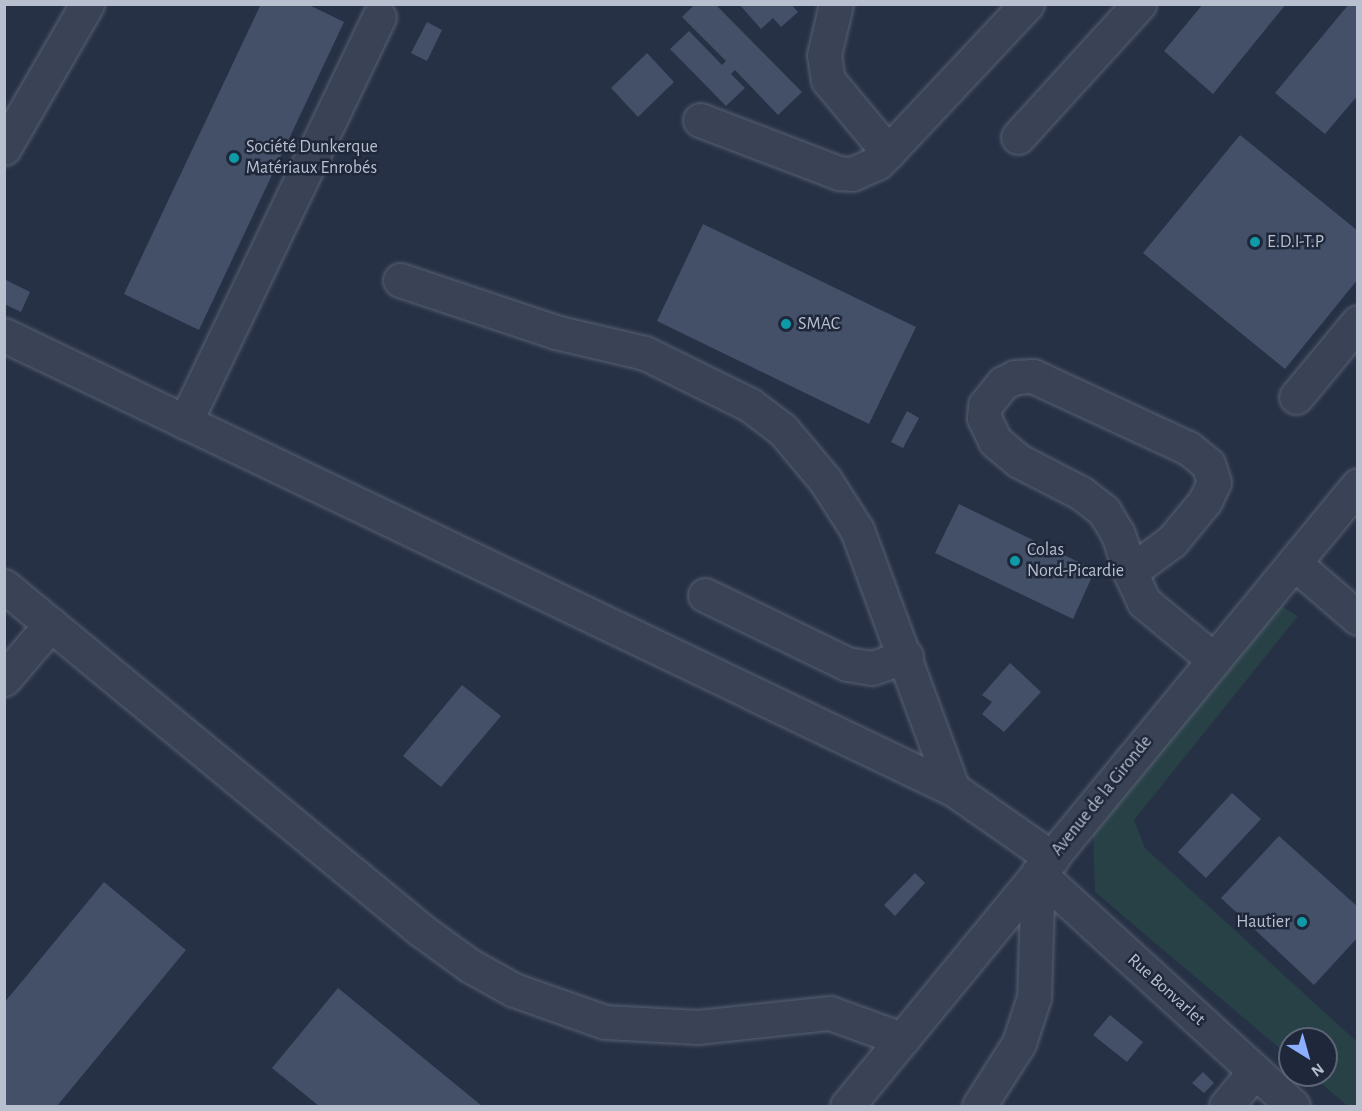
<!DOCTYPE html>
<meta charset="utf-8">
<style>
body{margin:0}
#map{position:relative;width:1362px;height:1111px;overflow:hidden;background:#263146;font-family:"Alegreya Sans",sans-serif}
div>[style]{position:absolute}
.green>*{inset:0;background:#284147}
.building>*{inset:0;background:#445068}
.roads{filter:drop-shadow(0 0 2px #596172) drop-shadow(0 0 2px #596172)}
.minor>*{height:33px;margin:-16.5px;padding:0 16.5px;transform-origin:16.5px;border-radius:16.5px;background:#3a4355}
.dots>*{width:16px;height:16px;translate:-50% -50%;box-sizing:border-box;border:3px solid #1f283b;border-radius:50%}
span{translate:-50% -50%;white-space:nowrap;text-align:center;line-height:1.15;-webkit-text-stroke:5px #1f283b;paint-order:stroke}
.poi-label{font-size:18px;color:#b8bfce}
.left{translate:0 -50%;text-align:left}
.right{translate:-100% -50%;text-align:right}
.street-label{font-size:18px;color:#b8bfce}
.frame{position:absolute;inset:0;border:6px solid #b8bfce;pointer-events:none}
.north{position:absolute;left:1278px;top:1027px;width:60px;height:60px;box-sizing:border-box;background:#1f283b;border:2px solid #5c6476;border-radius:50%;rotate:143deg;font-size:16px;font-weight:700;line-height:24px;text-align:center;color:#b8bfce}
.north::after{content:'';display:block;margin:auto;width:21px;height:27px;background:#8dafff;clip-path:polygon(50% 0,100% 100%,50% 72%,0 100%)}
</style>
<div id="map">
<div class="green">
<div style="clip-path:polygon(1281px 606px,1298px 616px,1134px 820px,1145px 848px,1357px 1042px,1357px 1106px,1348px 1106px,1311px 1075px,1326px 1075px,1326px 1039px,1290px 1039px,1290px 1057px,1095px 892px,1093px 832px)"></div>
</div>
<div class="building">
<div style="clip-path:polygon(261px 4px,307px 4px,344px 22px,199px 330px,124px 294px)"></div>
<div style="clip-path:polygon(739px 4px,791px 4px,798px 12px,781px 27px,773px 18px,761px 29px)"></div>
<div style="clip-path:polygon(1203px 4px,1286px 4px,1213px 94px,1164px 51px)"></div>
<div style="clip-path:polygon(1349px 4px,1358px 4px,1358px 95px,1325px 134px,1275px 93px)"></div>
<div style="clip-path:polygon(694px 5px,716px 5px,802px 92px,778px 115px,735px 70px,731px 74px,745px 88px,726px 106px,670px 49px,689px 31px,722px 65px,726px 61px,682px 17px)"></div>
<div style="clip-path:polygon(427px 22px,442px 30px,427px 61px,411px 53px)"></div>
<div style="clip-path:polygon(647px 53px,674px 82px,638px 117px,611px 88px)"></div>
<div style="clip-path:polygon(1240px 135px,1358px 231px,1358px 279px,1285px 369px,1143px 253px)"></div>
<div style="clip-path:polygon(703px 224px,916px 327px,869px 424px,657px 321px)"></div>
<div style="clip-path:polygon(4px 279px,30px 292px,21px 312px,4px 304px)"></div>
<div style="clip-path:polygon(907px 411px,919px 418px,903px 448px,891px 442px)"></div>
<div style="clip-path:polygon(959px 504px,1095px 570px,1073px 619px,935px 553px)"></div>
<div style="clip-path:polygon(1010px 663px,1041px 692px,1004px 732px,982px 714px,992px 702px,982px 695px)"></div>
<div style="clip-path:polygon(462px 685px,501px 716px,441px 787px,403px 756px)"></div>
<div style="clip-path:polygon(1232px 793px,1261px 819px,1206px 878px,1178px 852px)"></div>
<div style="clip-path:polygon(1279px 836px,1358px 907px,1358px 937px,1314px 985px,1221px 898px)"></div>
<div style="clip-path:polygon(915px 873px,925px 883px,895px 916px,884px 905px)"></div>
<div style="clip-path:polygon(104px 882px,186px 950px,57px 1106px,4px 1106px,4px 1003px)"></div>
<div style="clip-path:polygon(338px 988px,482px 1106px,319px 1106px,272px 1068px)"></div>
<div style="clip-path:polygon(1110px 1015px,1143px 1042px,1127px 1062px,1093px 1035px)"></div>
<div style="clip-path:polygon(1203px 1072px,1214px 1083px,1204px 1093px,1192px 1083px)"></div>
</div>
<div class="roads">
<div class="minor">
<div style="left:836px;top:4px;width:52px;rotate:103.2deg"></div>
<div style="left:824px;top:55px;width:25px;rotate:81deg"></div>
<div style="left:828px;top:80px;width:94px;rotate:50.2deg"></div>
<div style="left:700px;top:120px;width:149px;rotate:20.9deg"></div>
<div style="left:839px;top:173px;width:13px;rotate:4deg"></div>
<div style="left:852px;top:174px;width:27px;rotate:-24deg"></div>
<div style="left:877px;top:163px;width:16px;rotate:-45deg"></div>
<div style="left:888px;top:152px;width:203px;rotate:-46.8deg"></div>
<div style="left:1018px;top:137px;width:180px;rotate:-47.7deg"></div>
<div style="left:4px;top:148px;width:166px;rotate:-60deg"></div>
<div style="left:400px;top:280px;width:163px;rotate:18.5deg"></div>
<div style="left:555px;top:332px;width:92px;rotate:13.1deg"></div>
<div style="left:645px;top:353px;width:117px;rotate:26.3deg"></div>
<div style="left:750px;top:405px;width:41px;rotate:37.1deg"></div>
<div style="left:783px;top:430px;width:65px;rotate:50deg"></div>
<div style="left:825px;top:480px;width:59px;rotate:57.4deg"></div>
<div style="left:857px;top:530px;width:276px;rotate:69.7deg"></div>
<div style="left:4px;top:335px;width:1052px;rotate:25.57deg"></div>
<div style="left:953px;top:789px;width:121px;rotate:34.9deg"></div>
<div style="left:1296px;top:397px;width:97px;rotate:-50.4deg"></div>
<div style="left:185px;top:422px;width:449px;rotate:-64.4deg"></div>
<div style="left:1294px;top:563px;width:84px;rotate:40.7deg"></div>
<div style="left:1130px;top:572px;width:52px;rotate:-36.4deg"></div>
<div style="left:1172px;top:541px;width:52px;rotate:-50.5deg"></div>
<div style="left:1205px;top:501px;width:21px;rotate:-65deg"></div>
<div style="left:1214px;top:482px;width:19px;rotate:-108deg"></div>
<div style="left:1208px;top:464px;width:26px;rotate:-141deg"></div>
<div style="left:1188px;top:448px;width:171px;rotate:-155.1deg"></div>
<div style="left:1033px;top:376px;width:18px;rotate:177deg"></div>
<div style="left:1015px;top:377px;width:13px;rotate:153deg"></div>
<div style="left:1003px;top:383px;width:28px;rotate:129deg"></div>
<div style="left:985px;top:405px;width:13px;rotate:94deg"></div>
<div style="left:984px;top:418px;width:25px;rotate:64deg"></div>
<div style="left:995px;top:441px;width:31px;rotate:40deg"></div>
<div style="left:1019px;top:461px;width:70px;rotate:27.3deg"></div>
<div style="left:1081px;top:493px;width:29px;rotate:38deg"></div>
<div style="left:1104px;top:511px;width:27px;rotate:59deg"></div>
<div style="left:1118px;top:534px;width:40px;rotate:72deg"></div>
<div style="left:1130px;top:572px;width:33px;rotate:65deg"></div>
<div style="left:1144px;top:602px;width:91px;rotate:39.6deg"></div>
<div style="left:4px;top:586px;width:541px;rotate:39.52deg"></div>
<div style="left:421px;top:930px;width:59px;rotate:36.1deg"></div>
<div style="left:469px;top:965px;width:51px;rotate:29.1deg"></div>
<div style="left:514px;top:990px;width:96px;rotate:19.4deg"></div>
<div style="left:605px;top:1022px;width:93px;rotate:3.1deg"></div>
<div style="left:698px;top:1027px;width:133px;rotate:-6.1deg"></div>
<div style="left:830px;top:1013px;width:77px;rotate:19.9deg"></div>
<div style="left:705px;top:595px;width:158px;rotate:25.9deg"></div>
<div style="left:847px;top:664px;width:25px;rotate:9deg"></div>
<div style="left:872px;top:668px;width:36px;rotate:-19deg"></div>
<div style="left:4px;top:679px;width:72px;rotate:-49.5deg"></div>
<div style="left:1038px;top:873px;width:345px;rotate:42.4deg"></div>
<div style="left:847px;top:1106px;width:804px;rotate:-50.55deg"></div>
<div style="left:979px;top:1106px;width:75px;rotate:-57.6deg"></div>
<div style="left:1019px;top:1043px;width:48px;rotate:-71.9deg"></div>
<div style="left:1034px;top:997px;width:124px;rotate:-88.2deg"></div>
<div style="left:1226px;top:1106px;width:45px;rotate:-50.4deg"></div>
</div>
</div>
<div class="dots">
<div style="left:234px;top:158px;background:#0f9aa8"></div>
<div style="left:1255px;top:242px;background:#0f9aa8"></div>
<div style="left:786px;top:324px;background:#0f9aa8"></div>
<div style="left:1015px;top:561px;background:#0f9aa8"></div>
<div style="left:1302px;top:922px;background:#0f9aa8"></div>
</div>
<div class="poi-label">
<span class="left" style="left:246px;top:158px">Société Dunkerque<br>Matériaux Enrobés</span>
<span class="left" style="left:1267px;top:242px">E.D.I-T.P</span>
<span class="left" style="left:798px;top:324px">SMAC</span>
<span class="left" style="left:1027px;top:561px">Colas<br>Nord-Picardie</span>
<span class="right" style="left:1290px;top:922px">Hautier</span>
</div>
<div class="street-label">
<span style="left:1102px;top:796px;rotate:-51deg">Avenue de la Gironde</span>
<span style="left:1166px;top:990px;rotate:42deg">Rue Bonvarlet</span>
</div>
<div class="frame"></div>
<div class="north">N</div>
</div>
